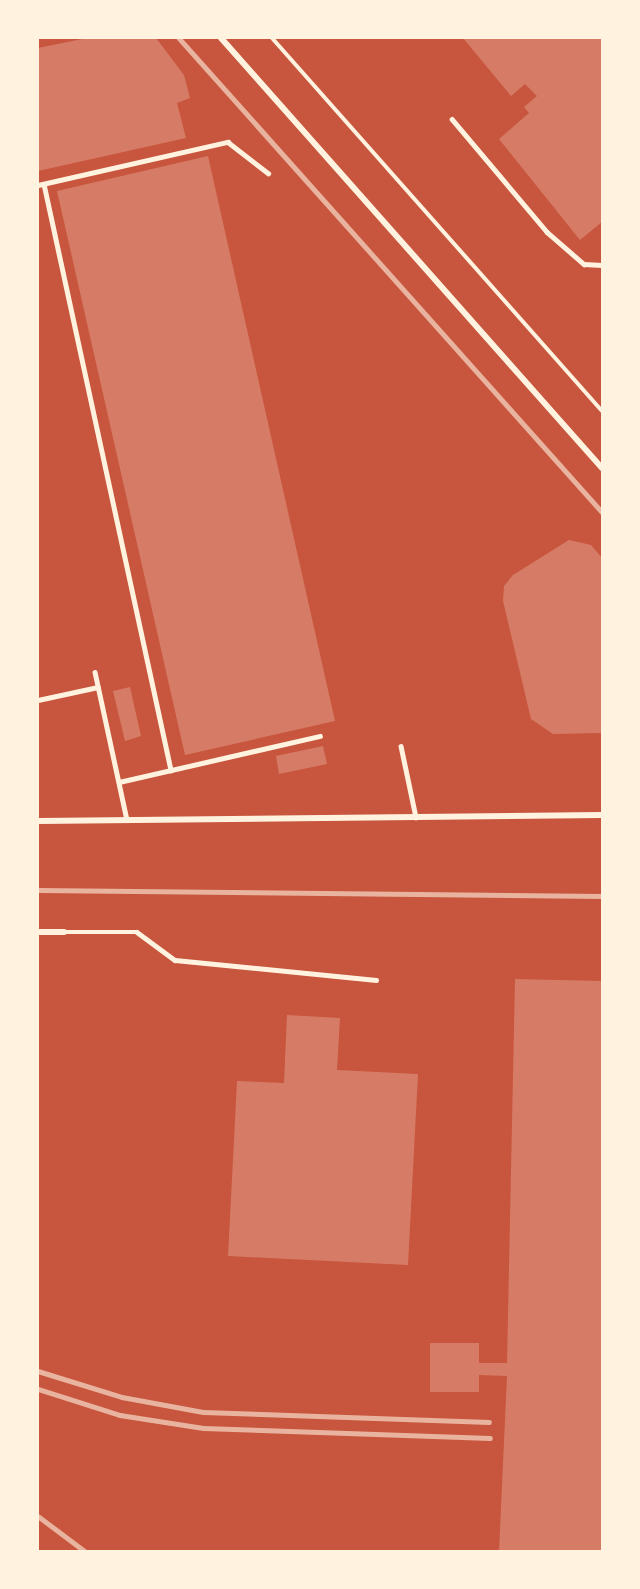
<!DOCTYPE html>
<style>
body{margin:0}
#map{position:relative;width:640px;height:1589px;overflow:hidden;background:#c8553d;font-family:Helvetica,sans-serif}
div>[style]{position:absolute}
.building>*{inset:0;background:#d67c66}
.path>*{height:4px;margin:-2px;padding:0 2px;transform-origin:2px;border-radius:2px;background:#fff3e0}
.service>*{height:4.5px;margin:-2.25px;padding:0 2.25px;transform-origin:2.25px;border-radius:2.25px;background:#fff3e0}
.minor>*{height:6px;margin:-3px;padding:0 3px;transform-origin:3px;border-radius:3px;background:#fff3e0}
.rail>*{height:4.5px;margin:-2.25px;padding:0 2.25px;transform-origin:2.25px;border-radius:2.25px;background:#e9b49f}
span{translate:-50% -50%;white-space:nowrap;text-align:center;line-height:1.15;-webkit-text-stroke:6px #fff3e0;paint-order:stroke}
.frame{position:absolute;inset:0;border:39px solid #fff3e0;pointer-events:none}
</style>
<div id="map">
<div class="building">
<div style="clip-path:polygon(87px 38px,156px 38px,184px 75px,190px 98px,177px 103px,186px 138px,38px 171px,38px 48px)"></div>
<div style="clip-path:polygon(463px 38px,602px 38px,602px 222px,580px 240px,499px 139px,529px 113px,524px 107px,537px 96px,525px 84px,511px 96px)"></div>
<div style="clip-path:polygon(208px 156px,335px 721px,185px 755px,57px 191px)"></div>
<div style="clip-path:polygon(569px 540px,591px 545px,602px 558px,602px 733px,553px 734px,531px 719px,503px 601px,504px 586px,513px 575px)"></div>
<div style="clip-path:polygon(130px 687px,141px 736px,125px 741px,113px 691px)"></div>
<div style="clip-path:polygon(323px 746px,327px 764px,279px 774px,276px 756px)"></div>
<div style="clip-path:polygon(515px 979px,602px 981px,602px 1552px,499px 1552px,507px 1376px,479px 1375px,479px 1392px,430px 1392px,430px 1343px,479px 1343px,479px 1363px,507px 1363px)"></div>
<div style="clip-path:polygon(287px 1015px,340px 1018px,337px 1070px,418px 1074px,408px 1265px,228px 1256px,237px 1081px,284px 1083px)"></div>
</div>
<div class="path">
<div style="left:272px;top:38px;width:498px;rotate:48.5deg"></div>
</div>
<div class="service">
<div style="left:452px;top:119px;width:148px;rotate:49.9deg"></div>
<div style="left:547px;top:232px;width:49px;rotate:40.9deg"></div>
<div style="left:584px;top:264px;width:18px;rotate:3deg"></div>
<div style="left:44px;top:184px;width:600px;rotate:77.77deg"></div>
<div style="left:38px;top:185px;width:195px;rotate:-12.8deg"></div>
<div style="left:228px;top:142px;width:51px;rotate:37.8deg"></div>
<div style="left:95px;top:672px;width:151px;rotate:77.8deg"></div>
<div style="left:38px;top:700px;width:61px;rotate:-12.2deg"></div>
<div style="left:401px;top:746px;width:73px;rotate:78.1deg"></div>
<div style="left:119px;top:782px;width:206px;rotate:-12.9deg"></div>
<div style="left:64px;top:932px;width:73px"></div>
<div style="left:137px;top:932px;width:47px;rotate:36.4deg"></div>
<div style="left:175px;top:960px;width:202px;rotate:5.7deg"></div>
</div>
<div class="minor">
<div style="left:221px;top:38px;width:575px;rotate:48.46deg"></div>
<div style="left:38px;top:821px;width:564px;rotate:-0.61deg"></div>
<div style="left:38px;top:932px;width:26px"></div>
</div>
<div class="rail">
<div style="left:179px;top:38px;width:635px;rotate:48.25deg"></div>
<div style="left:38px;top:890px;width:564px;rotate:0.61deg"></div>
<div style="left:38px;top:1371px;width:88px;rotate:17.2deg"></div>
<div style="left:122px;top:1397px;width:82px;rotate:10.5deg"></div>
<div style="left:203px;top:1412px;width:286px;rotate:2deg"></div>
<div style="left:38px;top:1389px;width:86px;rotate:17.6deg"></div>
<div style="left:120px;top:1415px;width:84px;rotate:8.9deg"></div>
<div style="left:203px;top:1428px;width:287px;rotate:2deg"></div>
<div style="left:38px;top:1516px;width:60px;rotate:36.9deg"></div>
</div>
<div class="frame"></div>
</div>
